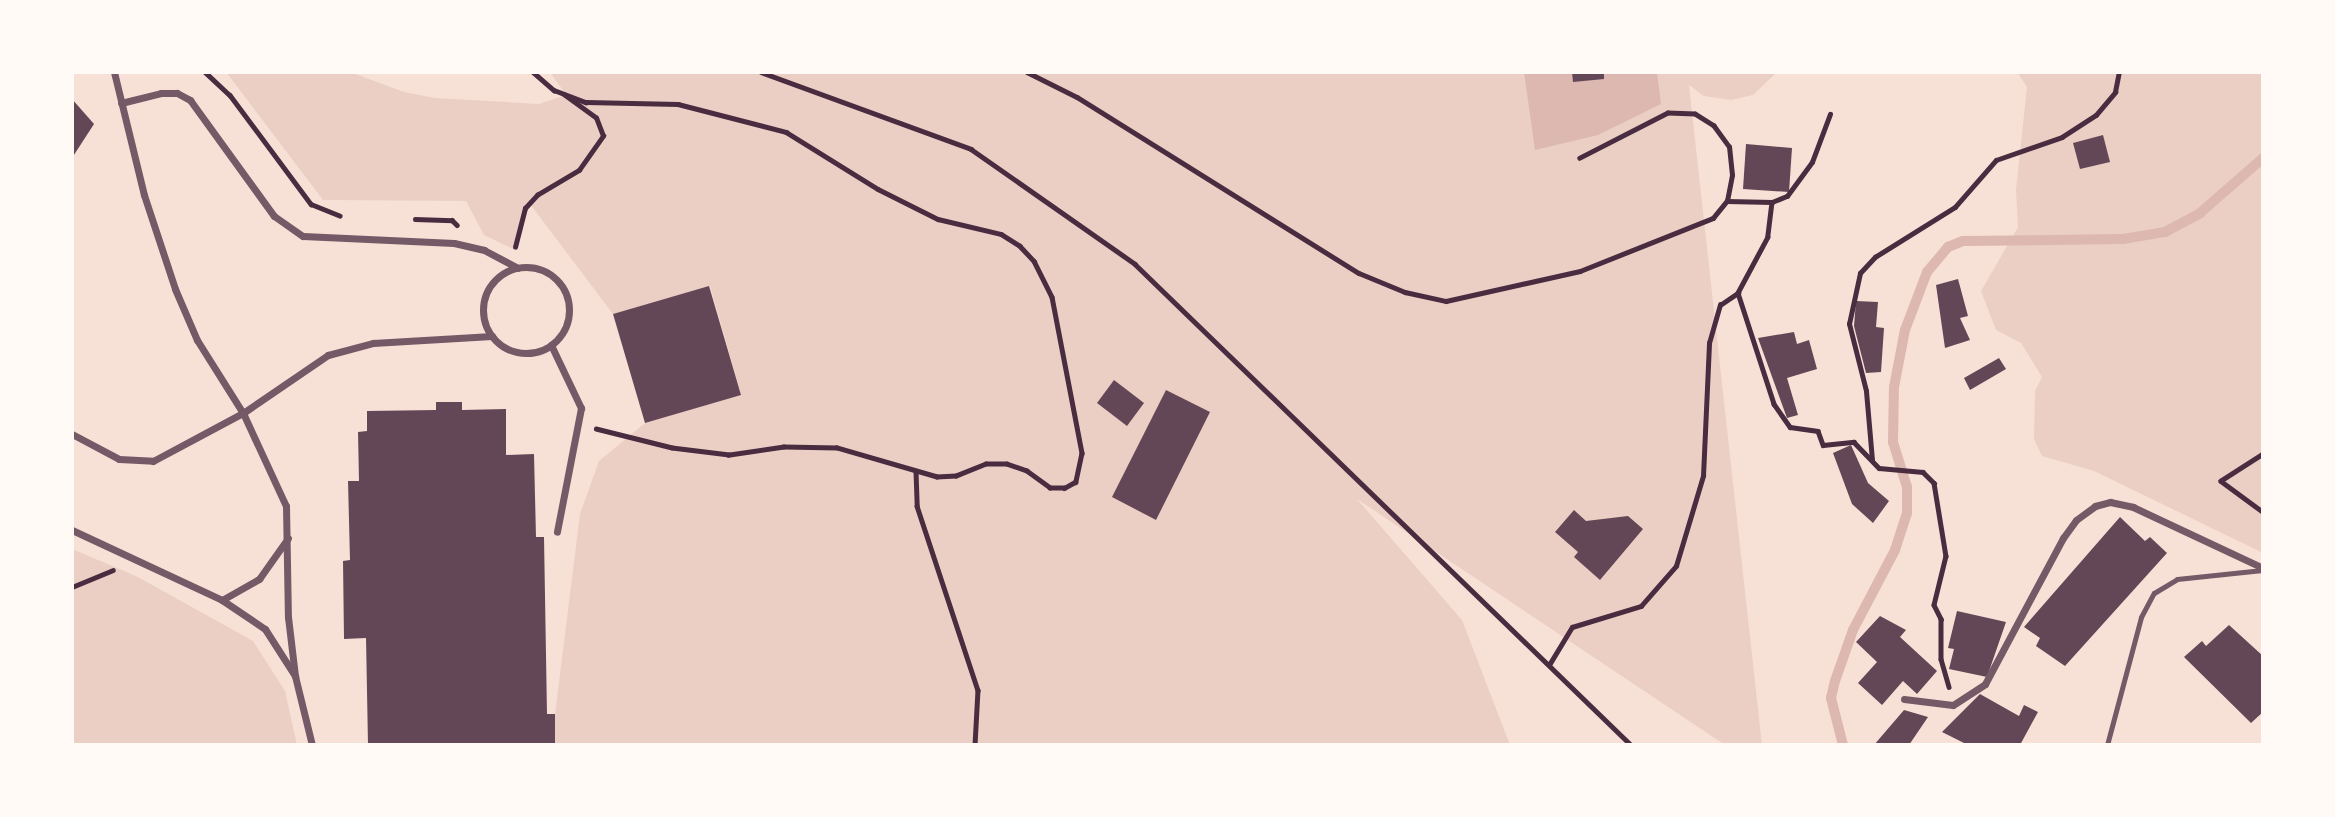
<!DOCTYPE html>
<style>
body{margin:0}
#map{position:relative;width:2335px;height:817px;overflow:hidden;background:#f7e1d7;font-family:"Titillium Web",sans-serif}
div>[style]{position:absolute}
.green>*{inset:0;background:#ebcfc5}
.water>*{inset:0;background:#dcb8b0}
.stream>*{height:10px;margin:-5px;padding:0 5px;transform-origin:5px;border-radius:5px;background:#dcb8b0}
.building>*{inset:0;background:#644757}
.path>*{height:4.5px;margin:-2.25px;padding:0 2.25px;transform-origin:2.25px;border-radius:2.25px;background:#4a2c40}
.service>*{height:5px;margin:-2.5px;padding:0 2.5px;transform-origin:2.5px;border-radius:2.5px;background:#755966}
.minor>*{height:7px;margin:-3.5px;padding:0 3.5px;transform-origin:3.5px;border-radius:3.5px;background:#755966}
.minor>.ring{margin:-3.5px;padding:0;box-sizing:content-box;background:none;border:7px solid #755966;border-radius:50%}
span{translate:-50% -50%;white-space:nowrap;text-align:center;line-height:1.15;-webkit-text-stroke:7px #fffaf5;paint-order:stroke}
.frame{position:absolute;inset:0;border:74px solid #fffaf5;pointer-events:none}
</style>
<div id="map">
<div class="green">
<div style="clip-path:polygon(226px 72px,350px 72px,404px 92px,435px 98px,539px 104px,566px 95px,550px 72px,1777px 72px,1753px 95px,1731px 100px,1704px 96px,1689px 85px,1762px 745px,1725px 745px,1357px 499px,1462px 620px,1510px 745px,555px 745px,555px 714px,580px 514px,599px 461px,645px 423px,741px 394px,710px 286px,613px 314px,530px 204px,518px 229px,515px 250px,484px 235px,466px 201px,323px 200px)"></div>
<div style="clip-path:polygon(2017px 72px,2263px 72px,2263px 553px,2094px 471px,2042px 456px,2034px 439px,2035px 391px,2042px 377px,2021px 343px,1996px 330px,1981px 291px,2018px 227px,2016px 190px,2027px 87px)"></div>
<div style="clip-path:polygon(72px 549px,136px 576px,253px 641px,285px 691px,297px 745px,72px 745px)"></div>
</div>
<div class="water">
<div style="clip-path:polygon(1524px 72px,1657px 72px,1661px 104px,1598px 135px,1535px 150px)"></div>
</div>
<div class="stream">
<div style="left:1843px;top:745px;width:49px;rotate:-104.3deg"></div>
<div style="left:1831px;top:698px;width:17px;rotate:-77deg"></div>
<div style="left:1835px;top:681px;width:54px;rotate:-70.6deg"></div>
<div style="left:1853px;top:630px;width:90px;rotate:-62.3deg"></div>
<div style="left:1895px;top:550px;width:39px;rotate:-72deg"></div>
<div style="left:1907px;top:513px;width:26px;rotate:-90deg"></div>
<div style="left:1907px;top:487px;width:47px;rotate:-107.3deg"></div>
<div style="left:1893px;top:442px;width:55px;rotate:-89deg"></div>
<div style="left:1894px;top:387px;width:58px;rotate:-79.1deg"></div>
<div style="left:1905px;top:330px;width:62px;rotate:-69.2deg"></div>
<div style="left:1927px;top:272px;width:33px;rotate:-50deg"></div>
<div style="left:1948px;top:247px;width:16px;rotate:-22deg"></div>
<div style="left:1963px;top:241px;width:160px;rotate:-0.7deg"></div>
<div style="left:2123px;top:239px;width:43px;rotate:-9.5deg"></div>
<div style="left:2165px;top:232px;width:40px;rotate:-28deg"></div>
<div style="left:2200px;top:213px;width:84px;rotate:-41.1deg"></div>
</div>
<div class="building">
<div style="clip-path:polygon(1572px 72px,1604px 72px,1604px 79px,1573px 82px)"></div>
<div style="clip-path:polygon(72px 99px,94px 124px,72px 158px)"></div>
<div style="clip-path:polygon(2103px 135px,2110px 162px,2080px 169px,2073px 143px)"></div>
<div style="clip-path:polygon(1746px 144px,1792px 148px,1789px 192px,1743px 189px)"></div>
<div style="clip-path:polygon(1958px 279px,1968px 316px,1960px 318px,1970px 340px,1945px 348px,1936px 285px)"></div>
<div style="clip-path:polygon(709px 286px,741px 395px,645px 423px,613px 314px)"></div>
<div style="clip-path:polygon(1856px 301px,1878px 302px,1876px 327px,1884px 328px,1881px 372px,1866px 373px,1854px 326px)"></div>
<div style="clip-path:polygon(1794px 332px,1797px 344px,1809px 340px,1817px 369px,1787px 378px,1798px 415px,1787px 418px,1758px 338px)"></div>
<div style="clip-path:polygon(1999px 358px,2006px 369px,1970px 390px,1964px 378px)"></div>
<div style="clip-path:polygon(1114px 380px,1144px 403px,1127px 426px,1097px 403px)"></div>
<div style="clip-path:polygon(1166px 390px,1210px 412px,1156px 520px,1112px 497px)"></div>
<div style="clip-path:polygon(436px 402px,462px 402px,462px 410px,506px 409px,506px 455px,534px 454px,536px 537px,544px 537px,547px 714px,555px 714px,555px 745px,368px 745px,366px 638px,344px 639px,343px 561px,350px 560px,348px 481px,359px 481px,358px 432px,367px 431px,367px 411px,436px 410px)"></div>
<div style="clip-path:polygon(1851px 445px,1868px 483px,1889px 501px,1873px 523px,1852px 504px,1833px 453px)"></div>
<div style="clip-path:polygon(1574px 510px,1586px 521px,1628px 516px,1643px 529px,1600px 580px,1574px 557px,1578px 552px,1555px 532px)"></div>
<div style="clip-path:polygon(2120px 517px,2145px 541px,2150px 537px,2167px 553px,2065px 666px,2036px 646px,2040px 638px,2024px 627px)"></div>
<div style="clip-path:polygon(1957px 611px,2006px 622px,1987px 677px,1949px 669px,1954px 649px,1948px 648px)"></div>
<div style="clip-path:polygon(1880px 616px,1906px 630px,1900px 637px,1937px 671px,1917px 694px,1903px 681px,1882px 705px,1858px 683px,1877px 662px,1856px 642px)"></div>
<div style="clip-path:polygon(2229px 625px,2263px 656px,2263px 712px,2251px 723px,2184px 657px,2202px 641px,2206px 646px)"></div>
<div style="clip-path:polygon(1980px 694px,2019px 716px,2024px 705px,2038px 712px,2020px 745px,1968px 745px,1942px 732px)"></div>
<div style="clip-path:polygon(1904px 710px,1928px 717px,1909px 745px,1874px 745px)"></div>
</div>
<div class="path">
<div style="left:205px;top:72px;width:34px;rotate:43deg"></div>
<div style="left:230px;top:95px;width:136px;rotate:53.4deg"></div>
<div style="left:311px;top:204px;width:31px;rotate:22deg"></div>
<div style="left:533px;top:72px;width:28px;rotate:41deg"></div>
<div style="left:554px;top:90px;width:34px;rotate:21deg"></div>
<div style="left:586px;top:102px;width:92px;rotate:1.2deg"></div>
<div style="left:678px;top:104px;width:112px;rotate:14.5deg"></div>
<div style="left:786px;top:132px;width:108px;rotate:31.8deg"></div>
<div style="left:878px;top:189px;width:67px;rotate:26.6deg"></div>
<div style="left:938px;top:219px;width:65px;rotate:13.4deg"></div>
<div style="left:1001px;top:234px;width:22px;rotate:32deg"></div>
<div style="left:1020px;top:246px;width:21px;rotate:47deg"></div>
<div style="left:1034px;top:261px;width:40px;rotate:63.4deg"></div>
<div style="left:1052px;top:297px;width:159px;rotate:79.1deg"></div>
<div style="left:1082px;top:453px;width:30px;rotate:102deg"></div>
<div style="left:1076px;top:482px;width:13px;rotate:151deg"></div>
<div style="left:1065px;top:488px;width:15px;rotate:180deg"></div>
<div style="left:1050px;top:488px;width:29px;rotate:-144deg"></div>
<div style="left:1027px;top:471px;width:21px;rotate:-161deg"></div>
<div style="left:1007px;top:464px;width:21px;rotate:180deg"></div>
<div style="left:986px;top:464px;width:32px;rotate:158deg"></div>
<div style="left:956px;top:476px;width:19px;rotate:177deg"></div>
<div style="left:937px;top:477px;width:104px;rotate:-163.8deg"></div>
<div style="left:837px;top:448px;width:53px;rotate:-178.9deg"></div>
<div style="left:784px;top:447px;width:56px;rotate:171.7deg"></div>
<div style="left:729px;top:455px;width:57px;rotate:-173deg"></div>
<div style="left:672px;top:448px;width:78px;rotate:-166deg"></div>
<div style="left:761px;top:72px;width:224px;rotate:20.1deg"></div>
<div style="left:971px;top:149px;width:200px;rotate:35deg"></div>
<div style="left:1135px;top:264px;width:691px;rotate:44.12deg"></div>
<div style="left:1027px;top:72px;width:56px;rotate:26.6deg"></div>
<div style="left:1077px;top:97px;width:332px;rotate:32deg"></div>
<div style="left:1359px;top:273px;width:50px;rotate:22.4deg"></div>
<div style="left:1405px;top:292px;width:42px;rotate:12.4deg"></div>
<div style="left:1446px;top:301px;width:137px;rotate:-12.6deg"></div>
<div style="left:1580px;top:271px;width:143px;rotate:-21.7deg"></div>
<div style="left:1713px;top:218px;width:22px;rotate:-51deg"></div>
<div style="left:1727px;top:201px;width:26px;rotate:-79deg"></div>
<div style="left:1732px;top:175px;width:28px;rotate:-96deg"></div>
<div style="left:1729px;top:147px;width:26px;rotate:-126deg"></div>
<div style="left:1714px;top:126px;width:22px;rotate:-148deg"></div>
<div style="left:1695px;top:114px;width:27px;rotate:-178deg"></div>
<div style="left:1668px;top:113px;width:99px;rotate:152.9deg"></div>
<div style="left:1727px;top:201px;width:45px;rotate:1.3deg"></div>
<div style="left:1772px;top:202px;width:16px;rotate:-22deg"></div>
<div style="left:1787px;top:196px;width:42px;rotate:-53.7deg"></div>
<div style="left:1812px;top:162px;width:51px;rotate:-69.4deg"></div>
<div style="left:1772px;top:202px;width:35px;rotate:97deg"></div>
<div style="left:1768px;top:237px;width:64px;rotate:118.2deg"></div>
<div style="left:1738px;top:293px;width:117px;rotate:72deg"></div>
<div style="left:1774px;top:404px;width:28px;rotate:55deg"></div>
<div style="left:1790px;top:427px;width:28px;rotate:8deg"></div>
<div style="left:1818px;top:431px;width:15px;rotate:70deg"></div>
<div style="left:1823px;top:445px;width:31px;rotate:-6deg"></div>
<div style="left:1854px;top:442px;width:36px;rotate:46deg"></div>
<div style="left:1879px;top:468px;width:44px;rotate:5.2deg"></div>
<div style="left:1923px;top:472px;width:16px;rotate:45deg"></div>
<div style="left:1934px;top:483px;width:74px;rotate:80.7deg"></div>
<div style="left:1946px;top:556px;width:50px;rotate:103.8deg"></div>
<div style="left:1934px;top:605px;width:16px;rotate:63deg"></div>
<div style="left:1941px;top:619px;width:40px;rotate:90deg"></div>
<div style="left:1941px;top:659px;width:29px;rotate:74deg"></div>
<div style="left:415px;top:219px;width:37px;rotate:2deg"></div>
<div style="left:452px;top:220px;width:7px;rotate:45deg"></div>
<div style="left:515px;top:247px;width:40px;rotate:-75.6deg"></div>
<div style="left:525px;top:208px;width:18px;rotate:-47deg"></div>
<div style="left:537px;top:195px;width:49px;rotate:-30.8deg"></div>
<div style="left:579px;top:170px;width:42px;rotate:-54.8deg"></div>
<div style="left:603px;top:136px;width:19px;rotate:-111deg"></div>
<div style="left:596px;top:118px;width:39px;rotate:-144deg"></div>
<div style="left:2263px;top:454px;width:50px;rotate:147.3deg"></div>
<div style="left:2221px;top:481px;width:52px;rotate:36.4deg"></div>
<div style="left:1872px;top:460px;width:69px;rotate:-95deg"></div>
<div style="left:1866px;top:391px;width:69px;rotate:-104.2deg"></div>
<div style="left:1849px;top:324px;width:52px;rotate:-77.8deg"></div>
<div style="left:1860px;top:273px;width:22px;rotate:-47deg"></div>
<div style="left:1875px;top:257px;width:94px;rotate:-32deg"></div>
<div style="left:1955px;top:207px;width:62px;rotate:-48.9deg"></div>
<div style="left:1996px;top:160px;width:70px;rotate:-19.2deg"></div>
<div style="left:2062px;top:137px;width:40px;rotate:-32.9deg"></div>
<div style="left:2096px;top:115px;width:30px;rotate:-50deg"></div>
<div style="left:2115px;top:92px;width:20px;rotate:-79deg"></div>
<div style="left:916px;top:471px;width:35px;rotate:88deg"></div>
<div style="left:917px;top:506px;width:194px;rotate:71.7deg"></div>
<div style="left:978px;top:690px;width:55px;rotate:93.1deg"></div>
<div style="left:72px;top:587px;width:44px;rotate:-22.5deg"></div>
<div style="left:1549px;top:665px;width:44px;rotate:-58.8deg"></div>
<div style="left:1572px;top:627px;width:72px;rotate:-16.9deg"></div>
<div style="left:1641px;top:606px;width:53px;rotate:-48.8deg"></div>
<div style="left:1676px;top:566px;width:94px;rotate:-73.3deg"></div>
<div style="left:1703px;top:476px;width:133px;rotate:-87.4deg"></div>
<div style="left:1709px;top:343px;width:40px;rotate:-74deg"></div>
<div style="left:1720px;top:305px;width:22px;rotate:-34deg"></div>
</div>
<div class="service">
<div style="left:2107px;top:745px;width:132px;rotate:-75.1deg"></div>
<div style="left:2141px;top:617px;width:27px;rotate:-62deg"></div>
<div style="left:2154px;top:593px;width:27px;rotate:-31deg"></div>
<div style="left:2177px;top:579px;width:86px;rotate:-6deg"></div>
</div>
<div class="minor">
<div style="left:114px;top:72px;width:127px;rotate:76.3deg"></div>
<div style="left:144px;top:195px;width:99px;rotate:71.7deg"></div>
<div style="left:175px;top:289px;width:56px;rotate:66.7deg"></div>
<div style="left:197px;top:340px;width:86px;rotate:57.8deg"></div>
<div style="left:243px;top:413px;width:102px;rotate:65.2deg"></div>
<div style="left:286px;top:506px;width:111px;rotate:89deg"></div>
<div style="left:288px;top:617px;width:59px;rotate:83.2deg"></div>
<div style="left:121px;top:103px;width:41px;rotate:-14deg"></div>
<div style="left:161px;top:93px;width:16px"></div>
<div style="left:177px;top:93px;width:15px;rotate:28deg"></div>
<div style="left:190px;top:100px;width:143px;rotate:54.1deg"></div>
<div style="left:274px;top:216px;width:35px;rotate:35deg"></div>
<div style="left:303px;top:236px;width:151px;rotate:2.7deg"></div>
<div style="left:454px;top:243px;width:31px;rotate:13deg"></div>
<div style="left:484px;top:250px;width:38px;rotate:28deg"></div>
<div class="ring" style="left:483px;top:267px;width:79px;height:79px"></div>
<div style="left:551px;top:345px;width:70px;rotate:64.5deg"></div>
<div style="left:581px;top:408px;width:126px;rotate:101deg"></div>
<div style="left:72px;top:434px;width:53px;rotate:28deg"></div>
<div style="left:119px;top:459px;width:34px;rotate:3deg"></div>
<div style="left:153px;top:461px;width:102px;rotate:-28.1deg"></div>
<div style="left:243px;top:413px;width:103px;rotate:-34.3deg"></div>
<div style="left:328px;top:355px;width:47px;rotate:-14.9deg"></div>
<div style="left:373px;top:343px;width:119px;rotate:-3.4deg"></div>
<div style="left:72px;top:530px;width:166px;rotate:25deg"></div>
<div style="left:222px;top:600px;width:52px;rotate:34deg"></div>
<div style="left:265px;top:629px;width:56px;rotate:57.4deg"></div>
<div style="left:295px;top:676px;width:71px;rotate:76.2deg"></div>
<div style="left:222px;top:600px;width:43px;rotate:-29.6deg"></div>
<div style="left:259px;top:579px;width:50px;rotate:-54.7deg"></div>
<div style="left:1904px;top:699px;width:49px;rotate:7deg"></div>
<div style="left:1953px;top:705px;width:38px;rotate:-33deg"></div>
<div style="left:1985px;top:684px;width:166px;rotate:-61.9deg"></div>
<div style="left:2063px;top:538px;width:22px;rotate:-54deg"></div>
<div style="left:2076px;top:520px;width:24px;rotate:-36deg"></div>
<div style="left:2095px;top:506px;width:16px;rotate:-15deg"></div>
<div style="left:2110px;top:502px;width:24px;rotate:12deg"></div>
<div style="left:2133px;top:507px;width:144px;rotate:25.1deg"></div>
</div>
<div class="frame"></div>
</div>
